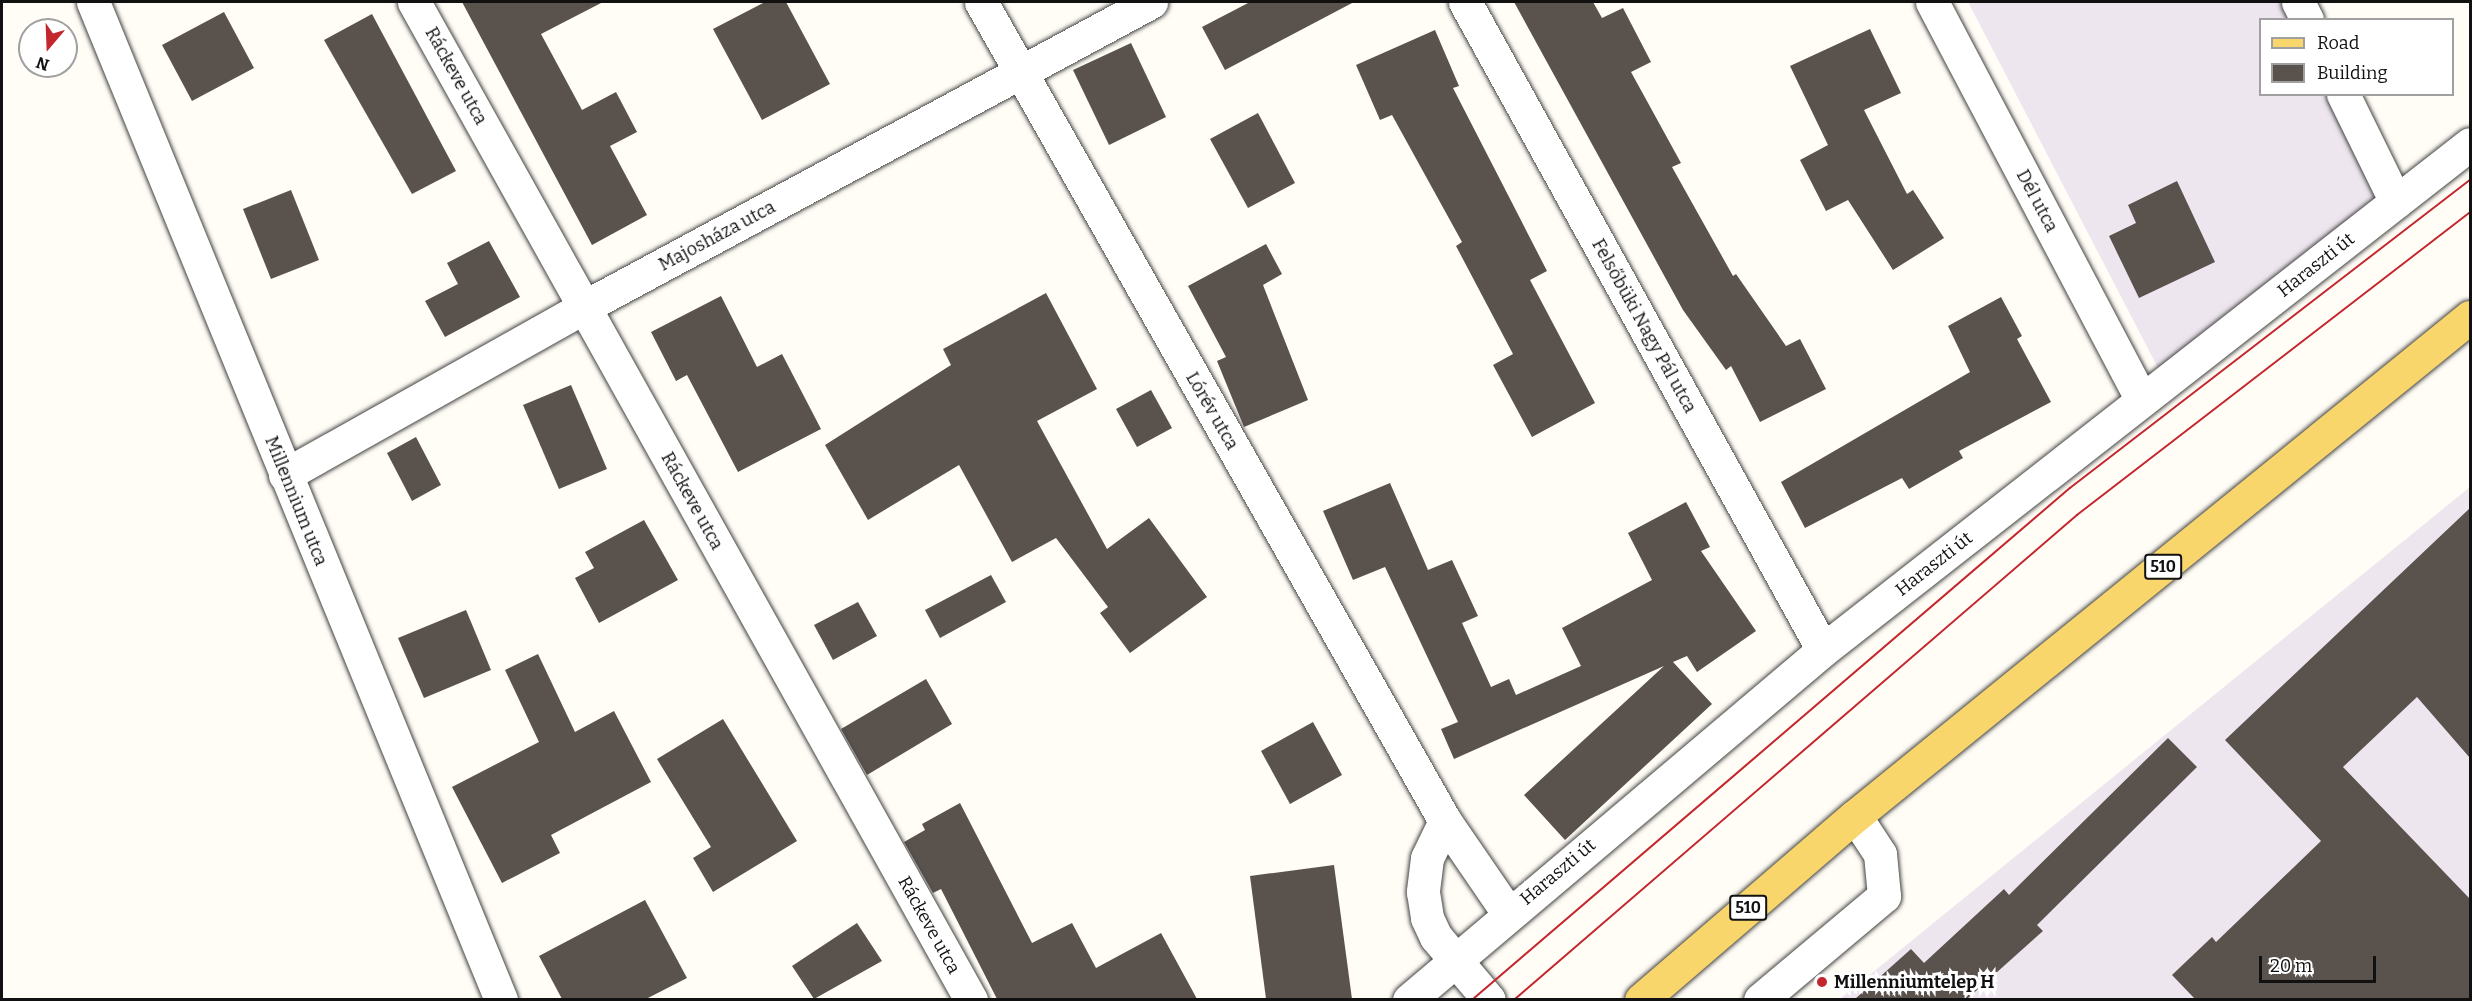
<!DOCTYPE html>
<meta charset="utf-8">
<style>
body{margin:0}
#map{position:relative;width:2472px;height:1001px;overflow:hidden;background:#fffdf5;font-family:Bitter,serif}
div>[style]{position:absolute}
.industrial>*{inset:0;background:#eee6ef}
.building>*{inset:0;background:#5a524d}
.roads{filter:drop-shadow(0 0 2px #444) drop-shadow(0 0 2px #444)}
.minor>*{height:33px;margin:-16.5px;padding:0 16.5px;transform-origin:16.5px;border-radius:16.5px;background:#fff}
.major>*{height:33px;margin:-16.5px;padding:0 16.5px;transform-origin:16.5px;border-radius:16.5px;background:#f9d66b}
.tram>*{height:1.5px;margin:-0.75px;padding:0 0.75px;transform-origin:0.75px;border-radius:0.75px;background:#c4262e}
.dots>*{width:16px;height:16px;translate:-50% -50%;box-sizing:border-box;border:3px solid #fff;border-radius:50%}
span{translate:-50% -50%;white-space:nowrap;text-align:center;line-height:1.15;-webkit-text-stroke:6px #fff;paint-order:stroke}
.shield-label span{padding:2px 4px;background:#fff;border:2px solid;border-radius:4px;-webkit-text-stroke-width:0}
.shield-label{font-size:16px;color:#111;font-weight:700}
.street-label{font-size:18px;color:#111}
.poi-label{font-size:18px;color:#111;font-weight:700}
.left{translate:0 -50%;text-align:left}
.frame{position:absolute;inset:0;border:3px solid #111;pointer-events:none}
.legend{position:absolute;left:2259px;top:18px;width:195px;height:78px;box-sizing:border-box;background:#fff;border:2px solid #a0a0a0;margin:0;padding:8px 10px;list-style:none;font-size:18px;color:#111}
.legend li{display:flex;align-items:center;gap:12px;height:30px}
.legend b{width:30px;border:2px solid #a0a0a0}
.north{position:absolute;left:18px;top:18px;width:60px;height:60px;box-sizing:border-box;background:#fff;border:2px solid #a0a0a0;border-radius:50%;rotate:199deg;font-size:16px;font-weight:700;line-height:24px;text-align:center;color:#111}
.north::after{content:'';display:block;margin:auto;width:21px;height:27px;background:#c4262e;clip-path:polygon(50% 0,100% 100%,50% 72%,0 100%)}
.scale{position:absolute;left:2259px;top:956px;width:117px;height:27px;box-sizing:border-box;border:3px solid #111;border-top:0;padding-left:8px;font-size:18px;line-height:21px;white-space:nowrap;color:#111;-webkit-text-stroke:4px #fff;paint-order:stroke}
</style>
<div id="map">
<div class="industrial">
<div style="clip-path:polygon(1968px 2px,2298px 2px,2307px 19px,2260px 20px,2260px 94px,2343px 95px,2396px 202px,2170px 391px)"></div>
<div style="clip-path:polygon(2470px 487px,2470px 999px,1840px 999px)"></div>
</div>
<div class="building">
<div style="clip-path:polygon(462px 2px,603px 2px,541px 34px,582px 110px,616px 92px,637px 132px,610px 146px,647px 215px,592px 245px)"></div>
<div style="clip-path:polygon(765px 2px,786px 2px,830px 84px,762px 120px,713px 29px)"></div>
<div style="clip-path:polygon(1250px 2px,1354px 2px,1225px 70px,1202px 27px)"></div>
<div style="clip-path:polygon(1514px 2px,1593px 2px,1602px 18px,1623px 8px,1651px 62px,1631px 72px,1681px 163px,1672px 167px,1733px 276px,1736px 274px,1786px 346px,1800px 339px,1826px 389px,1760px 422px,1731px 366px,1726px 370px,1683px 310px)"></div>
<div style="clip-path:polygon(224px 12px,254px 68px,192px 101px,162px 45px)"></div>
<div style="clip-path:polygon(372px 14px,456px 171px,412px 194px,324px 40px)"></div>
<div style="clip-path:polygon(1870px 29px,1901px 93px,1864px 110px,1907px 194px,1913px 190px,1944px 238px,1893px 270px,1848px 200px,1826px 211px,1800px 160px,1828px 145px,1790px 66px)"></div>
<div style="clip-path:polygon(1435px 30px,1459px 86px,1453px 88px,1547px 271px,1530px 280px,1595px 403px,1532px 437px,1493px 365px,1513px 354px,1456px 246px,1462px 242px,1392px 115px,1380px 120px,1356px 65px)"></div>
<div style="clip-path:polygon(1131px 43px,1166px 117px,1109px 145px,1073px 70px)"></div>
<div style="clip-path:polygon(1258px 113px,1295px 183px,1248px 208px,1210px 139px)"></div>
<div style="clip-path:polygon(2177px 181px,2215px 262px,2139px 298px,2109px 236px,2136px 223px,2128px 205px)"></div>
<div style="clip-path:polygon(291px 190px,319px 260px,271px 279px,243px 209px)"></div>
<div style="clip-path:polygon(489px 241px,520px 297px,445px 337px,425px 301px,458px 284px,447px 263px)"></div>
<div style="clip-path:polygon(1266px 244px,1282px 274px,1263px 285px,1308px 400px,1244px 427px,1217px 361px,1226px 357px,1188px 286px)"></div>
<div style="clip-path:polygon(1046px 293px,1097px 389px,1037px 421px,1107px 549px,1149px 518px,1207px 597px,1130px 653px,1100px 613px,1108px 607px,1056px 538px,1012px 562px,959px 465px,868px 520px,825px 445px,951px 365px,943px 349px)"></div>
<div style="clip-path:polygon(721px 296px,757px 367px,782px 354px,821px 429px,738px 472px,687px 375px,676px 381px,651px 332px)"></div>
<div style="clip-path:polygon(2001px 297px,2022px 336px,2017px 339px,2051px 402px,1959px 451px,1963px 458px,1909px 489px,1902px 478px,1805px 528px,1781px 482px,1970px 372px,1948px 326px)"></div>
<div style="clip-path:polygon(571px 385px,607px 469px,559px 489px,523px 405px)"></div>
<div style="clip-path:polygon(1151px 390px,1172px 428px,1137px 447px,1116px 409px)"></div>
<div style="clip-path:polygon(416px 437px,441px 485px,412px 501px,387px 453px)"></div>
<div style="clip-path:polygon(1390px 483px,1428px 570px,1452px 560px,1478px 616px,1462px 623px,1491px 687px,1509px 679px,1516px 695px,1581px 666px,1562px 628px,1652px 580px,1628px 533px,1686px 502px,1710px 547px,1701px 551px,1756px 631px,1697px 672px,1687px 656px,1673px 662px,1712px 704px,1565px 840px,1524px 795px,1664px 666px,1454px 759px,1441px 729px,1458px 722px,1385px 567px,1353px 580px,1323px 511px)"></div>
<div style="clip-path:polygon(2470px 508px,2470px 758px,2417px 697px,2343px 767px,2470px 899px,2470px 999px,2195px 999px,2172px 975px,2212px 937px,2216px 942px,2321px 841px,2225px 740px)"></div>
<div style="clip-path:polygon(644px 520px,678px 580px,599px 623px,575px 578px,594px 568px,585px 552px)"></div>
<div style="clip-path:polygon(991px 575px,1006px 602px,940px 638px,925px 610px)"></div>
<div style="clip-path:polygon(858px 602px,877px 636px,833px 660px,814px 625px)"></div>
<div style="clip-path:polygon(466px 610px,491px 670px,424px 698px,398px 638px)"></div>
<div style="clip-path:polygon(538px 654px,575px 732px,614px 711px,651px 782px,551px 835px,560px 853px,502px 883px,452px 787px,539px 742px,505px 670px)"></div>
<div style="clip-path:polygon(926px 679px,952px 724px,867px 775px,841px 729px)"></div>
<div style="clip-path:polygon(723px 719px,797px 841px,713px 892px,693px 858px,711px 847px,657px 759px)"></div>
<div style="clip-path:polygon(1313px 722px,1342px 775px,1290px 804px,1261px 751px)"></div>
<div style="clip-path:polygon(2168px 738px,2197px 767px,2037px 925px,2043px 931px,1967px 999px,1855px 999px,1911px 949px,1924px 963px,2004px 889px,2009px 895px)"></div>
<div style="clip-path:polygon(960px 803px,1032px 943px,1072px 923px,1096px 968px,1161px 933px,1197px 999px,997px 999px,941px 889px,933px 893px,904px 842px,925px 830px,922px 824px)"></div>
<div style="clip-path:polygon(1334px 865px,1352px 999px,1266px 999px,1250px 876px)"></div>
<div style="clip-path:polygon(645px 900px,687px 978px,646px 999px,562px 999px,539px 956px)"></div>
<div style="clip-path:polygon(857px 923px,882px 961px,814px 999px,792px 966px)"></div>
</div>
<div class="roads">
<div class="minor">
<div style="left:93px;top:2px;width:1078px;rotate:67.76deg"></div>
<div style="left:414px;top:2px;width:1143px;rotate:60.83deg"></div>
<div style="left:981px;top:2px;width:941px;rotate:60.47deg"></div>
<div style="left:1445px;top:821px;width:112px;rotate:55.6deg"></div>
<div style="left:1465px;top:2px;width:740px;rotate:61.08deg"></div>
<div style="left:1932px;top:2px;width:450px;rotate:62.2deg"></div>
<div style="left:2298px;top:2px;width:20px;rotate:63deg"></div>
<div style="left:2343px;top:94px;width:120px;rotate:63.9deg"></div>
<div style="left:285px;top:475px;width:343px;rotate:-29.3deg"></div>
<div style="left:584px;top:307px;width:644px;rotate:-28.28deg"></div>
<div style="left:1445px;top:821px;width:41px;rotate:115.9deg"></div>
<div style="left:1427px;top:858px;width:34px;rotate:97deg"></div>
<div style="left:1423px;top:892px;width:26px;rotate:81deg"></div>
<div style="left:1427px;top:918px;width:21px;rotate:65deg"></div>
<div style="left:1436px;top:937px;width:82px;rotate:49.9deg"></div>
<div style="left:1409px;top:1000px;width:542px;rotate:-40.21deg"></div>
<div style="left:1823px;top:650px;width:821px;rotate:-38.03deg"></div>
<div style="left:1760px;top:1000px;width:162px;rotate:-40deg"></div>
<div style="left:1884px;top:896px;width:42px;rotate:-95.4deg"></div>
<div style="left:1880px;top:854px;width:45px;rotate:-123.3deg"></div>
</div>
<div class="major">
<div style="left:1641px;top:1000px;width:282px;rotate:-40.7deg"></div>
<div style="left:1855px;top:816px;width:792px;rotate:-39.06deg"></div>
</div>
</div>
<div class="tram">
<div style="left:1472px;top:1000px;width:787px;rotate:-40.57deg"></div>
<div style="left:2070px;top:488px;width:505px;rotate:-37.6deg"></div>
<div style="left:1514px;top:1000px;width:743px;rotate:-40.74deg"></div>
<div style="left:2077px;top:515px;width:496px;rotate:-37.6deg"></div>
</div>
<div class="dots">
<div style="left:1822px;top:982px;background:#c4262e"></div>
</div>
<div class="shield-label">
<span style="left:2163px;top:567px">510</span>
<span style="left:1748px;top:908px">510</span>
</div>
<div class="street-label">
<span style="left:456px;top:76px;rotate:61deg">Ráckeve utca</span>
<span style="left:2037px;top:201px;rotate:62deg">Dél utca</span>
<span style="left:717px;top:236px;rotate:-28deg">Majosháza utca</span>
<span style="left:2316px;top:265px;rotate:-38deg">Haraszti út</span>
<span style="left:1644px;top:326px;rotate:61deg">Felsőbüki Nagy Pál utca</span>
<span style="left:1212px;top:411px;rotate:60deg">Lórév utca</span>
<span style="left:296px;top:501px;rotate:68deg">Millennium utca</span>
<span style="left:692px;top:501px;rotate:61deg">Ráckeve utca</span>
<span style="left:1934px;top:564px;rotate:-38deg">Haraszti út</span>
<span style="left:1558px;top:872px;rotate:-40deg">Haraszti út</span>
<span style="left:929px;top:925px;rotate:61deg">Ráckeve utca</span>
</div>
<div class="poi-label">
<span class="left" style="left:1834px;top:982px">Millenniumtelep H</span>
</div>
<div class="frame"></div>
<ul class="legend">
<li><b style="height:8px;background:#f9d66b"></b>Road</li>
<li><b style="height:16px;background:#5a524d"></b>Building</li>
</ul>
<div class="north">N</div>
<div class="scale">20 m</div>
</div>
